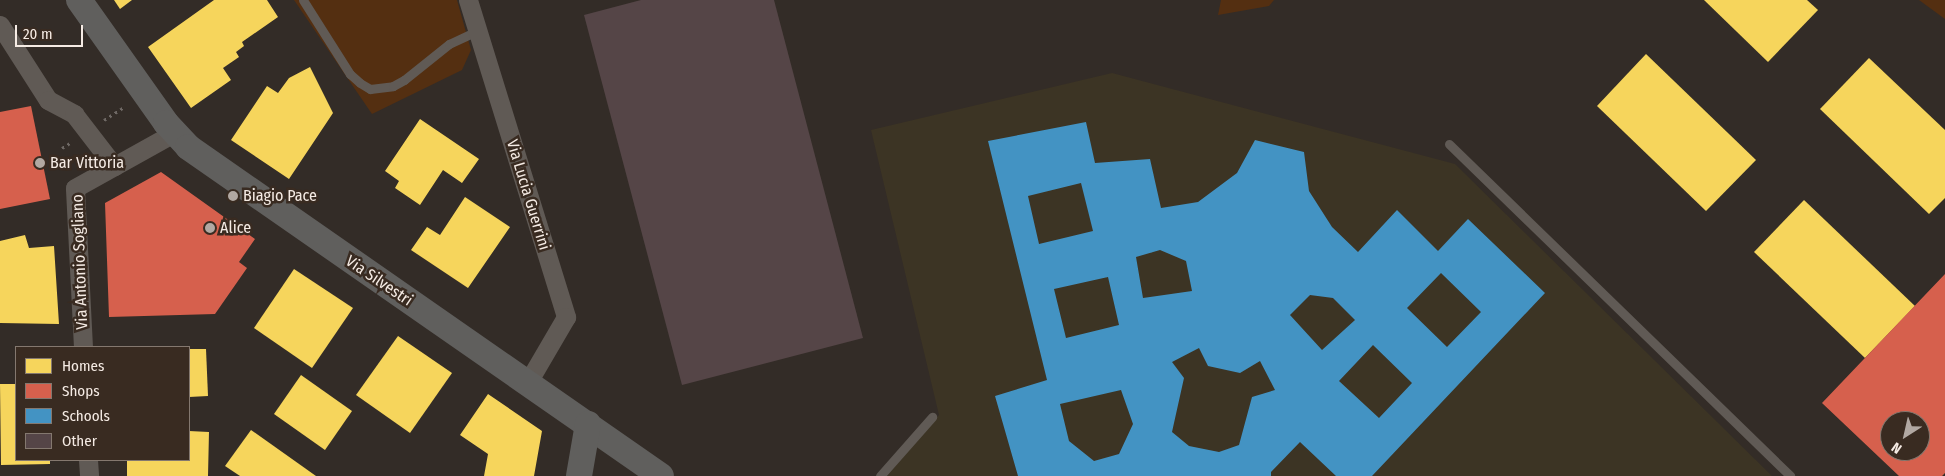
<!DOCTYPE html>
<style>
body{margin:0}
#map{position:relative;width:1945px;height:476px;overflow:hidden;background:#332c27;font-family:"Fira Sans Condensed",sans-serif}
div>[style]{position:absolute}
.education>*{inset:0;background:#3c3424}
.green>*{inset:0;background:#542f11}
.homes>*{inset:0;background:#f6d55c}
.shops>*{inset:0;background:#d6604d}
.schools>*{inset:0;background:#4393c3}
.building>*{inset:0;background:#554547}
.path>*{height:3px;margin-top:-1.5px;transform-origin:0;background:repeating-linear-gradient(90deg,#6f6965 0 2.5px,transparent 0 6.5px)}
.lane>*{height:9px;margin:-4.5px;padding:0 4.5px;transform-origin:4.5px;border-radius:4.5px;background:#605a55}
.street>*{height:19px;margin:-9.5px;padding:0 9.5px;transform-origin:9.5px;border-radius:9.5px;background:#605a55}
.secondary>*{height:26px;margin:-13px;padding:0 13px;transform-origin:13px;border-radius:13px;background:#605f5d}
.dots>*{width:14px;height:14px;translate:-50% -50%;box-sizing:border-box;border:2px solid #392b21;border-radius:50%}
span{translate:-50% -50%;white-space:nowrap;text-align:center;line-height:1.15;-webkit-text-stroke:5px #392b21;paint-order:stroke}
.poi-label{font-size:16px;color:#f5ebe4}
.left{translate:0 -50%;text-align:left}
.street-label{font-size:16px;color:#f5ebe4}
.legend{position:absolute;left:15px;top:346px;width:175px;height:115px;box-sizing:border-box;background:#392b21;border:1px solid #84786f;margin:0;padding:6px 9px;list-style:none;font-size:15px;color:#f5ebe4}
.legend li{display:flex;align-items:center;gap:10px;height:25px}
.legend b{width:25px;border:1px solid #84786f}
.north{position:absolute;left:1880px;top:411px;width:50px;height:50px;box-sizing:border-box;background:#392b21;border:1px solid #84786f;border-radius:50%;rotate:215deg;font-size:14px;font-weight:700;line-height:20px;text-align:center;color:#f5ebe4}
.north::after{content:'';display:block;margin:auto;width:18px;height:22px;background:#b1a8a2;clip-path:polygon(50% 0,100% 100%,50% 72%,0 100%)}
.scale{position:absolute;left:15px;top:25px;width:68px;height:22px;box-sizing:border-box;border:2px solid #f5ebe4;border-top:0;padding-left:6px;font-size:15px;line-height:18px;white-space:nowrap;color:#f5ebe4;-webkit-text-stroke:4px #392b21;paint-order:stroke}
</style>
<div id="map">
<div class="education">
<div style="clip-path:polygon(1112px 73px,1455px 164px,1772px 476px,887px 476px,939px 415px,871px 130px)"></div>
</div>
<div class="green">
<div style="clip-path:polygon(294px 0,457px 0,471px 50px,462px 70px,372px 114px)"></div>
<div style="clip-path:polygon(1221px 0,1274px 0,1269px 6px,1218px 15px)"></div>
<div style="clip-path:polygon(1919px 0,1945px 0,1945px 19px)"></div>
</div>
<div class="homes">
<div style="clip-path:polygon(114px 0,132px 0,120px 9px)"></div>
<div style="clip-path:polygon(214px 0,267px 0,278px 17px,242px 42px,244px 46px,236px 52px,239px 57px,223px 68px,231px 80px,191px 108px,148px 47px)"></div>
<div style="clip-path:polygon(1704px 0,1807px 0,1818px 10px,1768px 62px)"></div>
<div style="clip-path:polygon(1646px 54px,1756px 160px,1706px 211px,1597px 106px)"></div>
<div style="clip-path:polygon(1869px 58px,1945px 130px,1945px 198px,1929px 214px,1820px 109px)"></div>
<div style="clip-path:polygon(310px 67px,333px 113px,289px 179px,231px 140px,267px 86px,278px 93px,289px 78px)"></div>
<div style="clip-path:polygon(420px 119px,479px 159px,462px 183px,443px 170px,420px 205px,395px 188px,399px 181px,385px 171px)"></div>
<div style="clip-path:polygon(465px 197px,510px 227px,468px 288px,411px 250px,427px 227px,440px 235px)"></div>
<div style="clip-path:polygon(1804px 200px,1915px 306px,1865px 358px,1754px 252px)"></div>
<div style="clip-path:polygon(25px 235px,29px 248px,54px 246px,59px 324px,0 323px,0 241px)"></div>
<div style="clip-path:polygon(294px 269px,353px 308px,312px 368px,254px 328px)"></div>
<div style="clip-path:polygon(398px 336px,452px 373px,410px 433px,356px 395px)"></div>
<div style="clip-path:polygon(189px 349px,206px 349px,208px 396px,189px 397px)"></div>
<div style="clip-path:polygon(301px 375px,352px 411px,325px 450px,274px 414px)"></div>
<div style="clip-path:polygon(0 384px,16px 384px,16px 460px,50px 460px,50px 464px,1px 465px)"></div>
<div style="clip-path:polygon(488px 394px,542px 431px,534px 476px,484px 476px,488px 454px,460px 435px)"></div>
<div style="clip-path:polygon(251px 430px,316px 476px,240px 476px,225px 466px)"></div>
<div style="clip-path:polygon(189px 431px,209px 432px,208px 476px,127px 476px,127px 460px,189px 460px)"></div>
</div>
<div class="shops">
<div style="clip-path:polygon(31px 106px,50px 199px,0 209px,0 112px)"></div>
<div style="clip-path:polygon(161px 172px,255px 239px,239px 262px,247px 268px,215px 314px,109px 317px,105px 203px)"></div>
<div style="clip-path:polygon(evenodd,1945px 274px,1945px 473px,1942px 476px,1899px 476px,1822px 403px,1945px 274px,1890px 421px,1920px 421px,1920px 451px,1890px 451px,1890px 421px)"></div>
</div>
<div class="schools">
<div style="clip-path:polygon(evenodd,1086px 122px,1095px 163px,1150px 159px,1161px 208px,1198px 202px,1237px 173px,1255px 140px,1304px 152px,1309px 191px,1332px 227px,1358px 252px,1397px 210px,1438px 251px,1468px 219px,1545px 293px,1372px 476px,1336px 476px,1300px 442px,1271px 472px,1271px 476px,1018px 476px,995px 396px,1047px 380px,988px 141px,1086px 122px,1081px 183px,1093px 231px,1039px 244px,1028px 196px,1081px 183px,1086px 122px,1160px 250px,1186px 261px,1192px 291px,1143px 298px,1136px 257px,1160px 250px,1086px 122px,1441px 273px,1481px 312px,1447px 347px,1407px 308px,1441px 273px,1086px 122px,1108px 277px,1119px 325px,1066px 338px,1054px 289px,1108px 277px,1086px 122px,1310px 295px,1333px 298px,1355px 320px,1322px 350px,1290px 315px,1310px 295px,1086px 122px,1373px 345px,1412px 383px,1379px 418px,1339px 381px,1373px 345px,1086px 122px,1199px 348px,1208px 366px,1240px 373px,1260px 361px,1275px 390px,1252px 397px,1239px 445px,1219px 452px,1189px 446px,1172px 432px,1184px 378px,1172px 362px,1199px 348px,1086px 122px,1121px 390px,1133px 424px,1119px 454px,1094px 461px,1069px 441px,1060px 404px,1121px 390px)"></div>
</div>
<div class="building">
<div style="clip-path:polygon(641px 0,774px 0,863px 338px,682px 385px,584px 15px)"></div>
</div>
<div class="path">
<div style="left:104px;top:120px;width:24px;rotate:-33deg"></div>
<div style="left:62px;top:148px;width:9px;rotate:-32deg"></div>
</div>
<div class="lane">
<div style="left:303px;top:0;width:88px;rotate:57.6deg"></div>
<div style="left:350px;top:74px;width:13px;rotate:42deg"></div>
<div style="left:360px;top:83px;width:12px;rotate:31deg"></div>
<div style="left:370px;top:89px;width:23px;rotate:-7deg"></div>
<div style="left:393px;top:86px;width:13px;rotate:-29deg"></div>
<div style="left:404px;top:80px;width:58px;rotate:-38.7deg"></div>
<div style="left:449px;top:44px;width:31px;rotate:-25deg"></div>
<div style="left:1449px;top:144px;width:476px;rotate:44.2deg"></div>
<div style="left:880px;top:476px;width:79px;rotate:-48.6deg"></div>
</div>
<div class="street">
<div style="left:468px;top:0;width:332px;rotate:72.8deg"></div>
<div style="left:566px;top:317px;width:75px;rotate:120.3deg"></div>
<div style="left:0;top:25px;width:89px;rotate:57.4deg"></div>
<div style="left:48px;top:100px;width:30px;rotate:28deg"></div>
<div style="left:74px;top:114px;width:66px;rotate:52.4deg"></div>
<div style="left:83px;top:347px;width:159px;rotate:-92.9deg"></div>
<div style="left:75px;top:188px;width:113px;rotate:-29.1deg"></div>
<div style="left:88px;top:460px;width:16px;rotate:86deg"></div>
</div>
<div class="secondary">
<div style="left:79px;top:0;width:151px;rotate:54.7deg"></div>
<div style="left:166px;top:123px;width:33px;rotate:47deg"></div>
<div style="left:188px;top:147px;width:576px;rotate:34.82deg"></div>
<div style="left:579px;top:476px;width:53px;rotate:-80.2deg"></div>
</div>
<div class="dots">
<div style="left:40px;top:163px;background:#b1a8a2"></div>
<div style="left:233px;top:196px;background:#b1a8a2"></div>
<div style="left:210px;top:228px;background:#b1a8a2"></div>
</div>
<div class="poi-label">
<span class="left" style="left:50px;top:163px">Bar Vittoria</span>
<span class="left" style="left:243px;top:196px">Biagio Pace</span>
<span class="left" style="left:220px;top:228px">Alice</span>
</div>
<div class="street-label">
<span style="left:528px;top:195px;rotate:73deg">Via Lucia Guerrini</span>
<span style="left:80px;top:262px;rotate:-92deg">Via Antonio Sogliano</span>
<span style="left:379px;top:281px;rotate:34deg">Via Silvestri</span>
</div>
<ul class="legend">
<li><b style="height:14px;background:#f6d55c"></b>Homes</li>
<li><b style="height:14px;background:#d6604d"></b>Shops</li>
<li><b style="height:14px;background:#4393c3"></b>Schools</li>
<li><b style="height:14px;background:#554547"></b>Other</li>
</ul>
<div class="north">N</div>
<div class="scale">20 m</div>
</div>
